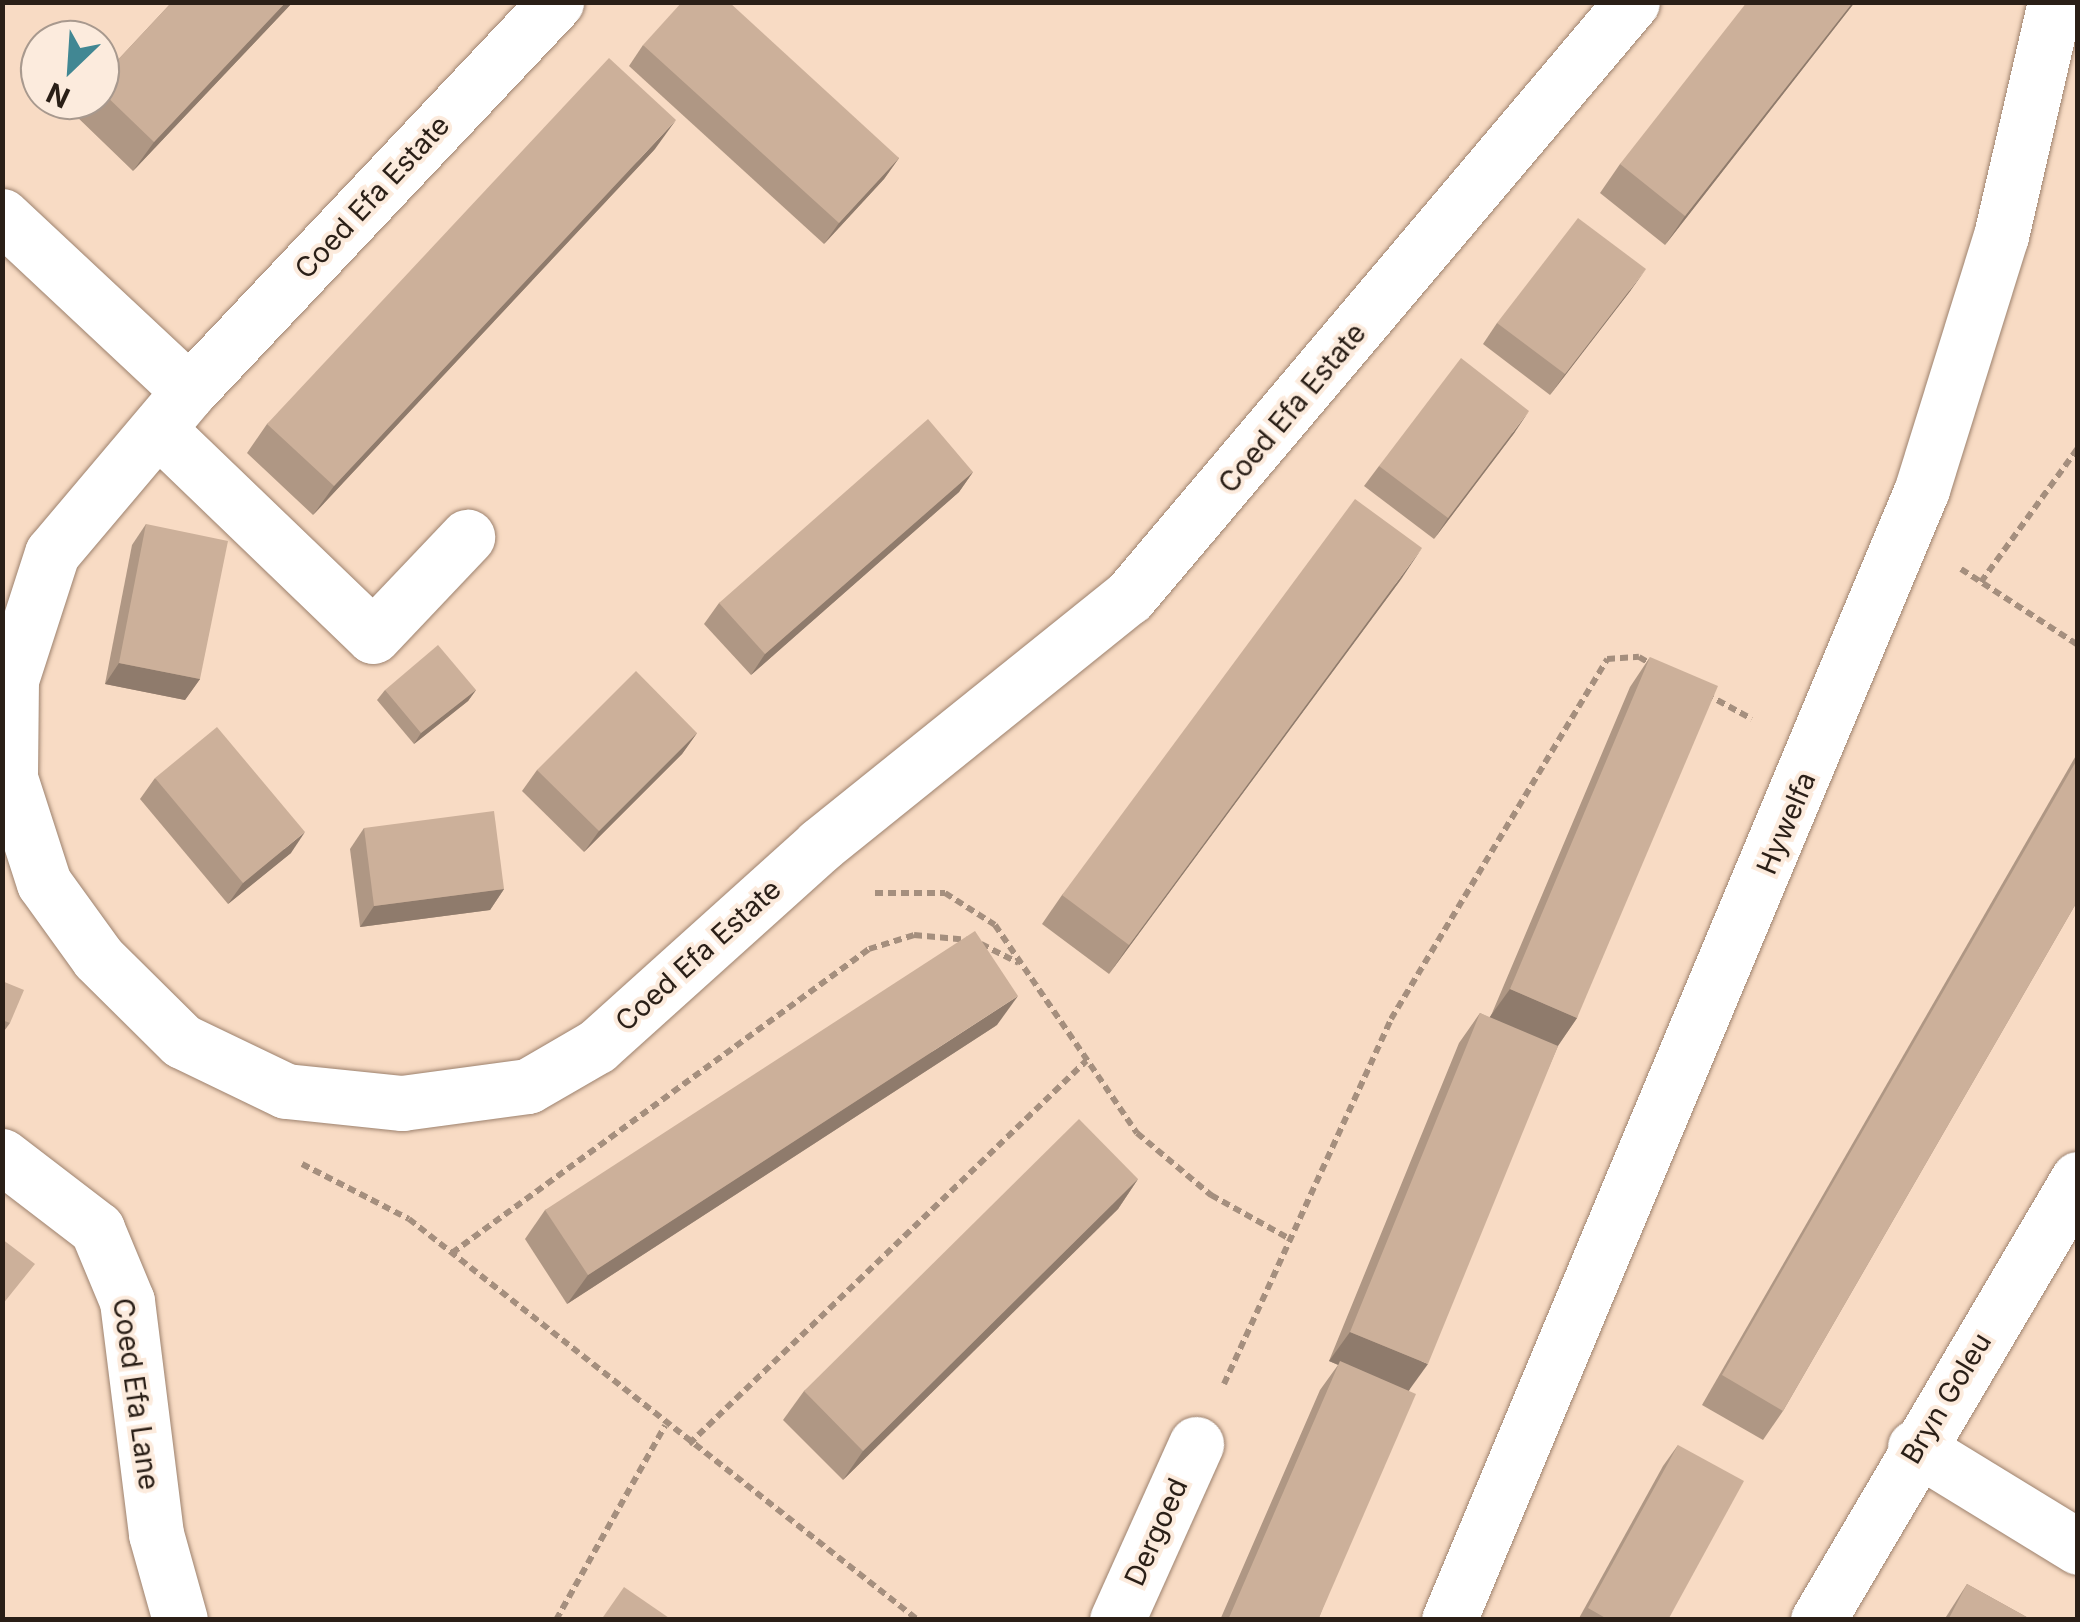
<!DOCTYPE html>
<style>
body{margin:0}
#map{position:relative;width:2080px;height:1622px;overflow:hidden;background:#f8dbc4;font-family:Inter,sans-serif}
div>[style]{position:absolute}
.path>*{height:6px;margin-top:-3px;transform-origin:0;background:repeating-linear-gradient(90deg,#a58f7e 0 8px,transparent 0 13px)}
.roads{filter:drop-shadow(0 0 2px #9d826e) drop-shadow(0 0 2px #9d826e)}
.minor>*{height:55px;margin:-27.5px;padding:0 27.5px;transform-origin:27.5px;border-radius:27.5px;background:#fff}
.wall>*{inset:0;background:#af9784}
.shaded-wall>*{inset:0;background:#8f7b6c}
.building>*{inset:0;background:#ccb09a}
span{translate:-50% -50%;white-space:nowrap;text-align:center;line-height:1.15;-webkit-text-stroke:8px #fcebdd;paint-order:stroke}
.street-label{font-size:28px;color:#2a1f17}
.frame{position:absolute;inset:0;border:5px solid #2a1f17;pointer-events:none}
.north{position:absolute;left:20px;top:20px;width:100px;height:100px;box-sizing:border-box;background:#fcebdd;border:2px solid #a8998e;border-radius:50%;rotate:205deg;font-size:28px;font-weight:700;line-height:40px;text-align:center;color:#2a1f17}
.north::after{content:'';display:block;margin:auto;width:35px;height:45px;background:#418793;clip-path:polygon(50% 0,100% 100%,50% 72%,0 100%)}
</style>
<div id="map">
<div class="path">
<div style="left:1961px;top:569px;width:140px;rotate:33deg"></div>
<div style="left:1981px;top:582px;width:165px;rotate:-54.1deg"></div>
<div style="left:1706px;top:694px;width:52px;rotate:28.5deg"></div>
<div style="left:875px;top:893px;width:70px"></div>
<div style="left:945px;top:893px;width:59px;rotate:32.6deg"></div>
<div style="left:995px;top:925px;width:252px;rotate:55.7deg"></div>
<div style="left:1137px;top:1133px;width:97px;rotate:40deg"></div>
<div style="left:1211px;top:1195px;width:90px;rotate:29.1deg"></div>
<div style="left:981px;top:944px;width:42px;rotate:26.6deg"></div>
<div style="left:302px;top:1164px;width:120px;rotate:27.2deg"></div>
<div style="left:409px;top:1219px;width:648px;rotate:38.23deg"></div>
<div style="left:452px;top:1253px;width:516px;rotate:-36.09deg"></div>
<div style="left:869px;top:949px;width:47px;rotate:-17.3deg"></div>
<div style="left:914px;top:935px;width:55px;rotate:5.2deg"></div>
<div style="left:1224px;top:1384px;width:401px;rotate:-65.4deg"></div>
<div style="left:1391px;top:1019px;width:420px;rotate:-59deg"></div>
<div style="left:1607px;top:659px;width:32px;rotate:-4deg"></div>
<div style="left:1639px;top:657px;width:14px;rotate:30deg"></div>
<div style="left:689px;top:1444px;width:552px;rotate:-43.97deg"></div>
<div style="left:556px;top:1620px;width:223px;rotate:-60.7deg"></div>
</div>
<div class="roads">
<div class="minor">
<div style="left:556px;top:2px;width:535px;rotate:133.33deg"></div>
<div style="left:189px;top:391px;width:212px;rotate:130.2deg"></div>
<div style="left:52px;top:553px;width:133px;rotate:107.9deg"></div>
<div style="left:11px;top:680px;width:98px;rotate:90.6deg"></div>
<div style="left:10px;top:778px;width:110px;rotate:72.1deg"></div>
<div style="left:44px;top:883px;width:92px;rotate:54.2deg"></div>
<div style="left:98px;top:958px;width:118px;rotate:44.7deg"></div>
<div style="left:182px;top:1041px;width:115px;rotate:25.7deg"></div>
<div style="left:286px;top:1091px;width:117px;rotate:5.9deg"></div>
<div style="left:402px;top:1103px;width:127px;rotate:-7.7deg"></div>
<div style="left:528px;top:1086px;width:80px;rotate:-30.1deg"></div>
<div style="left:597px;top:1046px;width:300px;rotate:-42deg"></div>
<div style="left:820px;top:845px;width:396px;rotate:-38.8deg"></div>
<div style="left:1129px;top:597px;width:779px;rotate:-49.79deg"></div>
<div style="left:2px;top:216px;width:256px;rotate:43.1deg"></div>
<div style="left:158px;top:429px;width:298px;rotate:43.9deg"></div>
<div style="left:373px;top:636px;width:137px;rotate:-46.5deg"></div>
<div style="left:2px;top:1156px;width:120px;rotate:37.5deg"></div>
<div style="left:97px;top:1229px;width:78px;rotate:67.4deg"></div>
<div style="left:127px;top:1301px;width:235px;rotate:82.9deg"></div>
<div style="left:156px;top:1534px;width:89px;rotate:74.4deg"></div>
<div style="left:1915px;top:1447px;width:191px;rotate:31.5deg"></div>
<div style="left:1117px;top:1620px;width:193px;rotate:-65.8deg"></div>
<div style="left:1449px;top:1620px;width:1226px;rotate:-67.3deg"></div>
<div style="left:1922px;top:489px;width:265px;rotate:-72.7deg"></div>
<div style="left:2001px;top:236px;width:240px;rotate:-77deg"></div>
<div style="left:1818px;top:1620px;width:512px;rotate:-59.48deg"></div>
</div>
</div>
<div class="wall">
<div style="clip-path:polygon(172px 2px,293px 2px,133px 171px,74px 114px,84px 100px,100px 100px,100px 79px)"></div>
<div style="clip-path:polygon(1855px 2px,1665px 245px,1600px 193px,1620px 164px)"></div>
<div style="clip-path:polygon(643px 45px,899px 158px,884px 179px,824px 244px,629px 66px)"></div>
<div style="clip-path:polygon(655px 149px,313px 515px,247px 453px,267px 424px)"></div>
<div style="clip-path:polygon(1631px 290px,1550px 395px,1483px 344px,1497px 323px)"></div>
<div style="clip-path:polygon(1515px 432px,1434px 539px,1364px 486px,1379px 466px)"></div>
<div style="clip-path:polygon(973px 472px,959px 492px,751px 675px,704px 624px,719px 603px)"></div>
<div style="clip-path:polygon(146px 524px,200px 679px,185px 700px,105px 684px,132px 545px)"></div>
<div style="clip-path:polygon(1402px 578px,1109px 974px,1042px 924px,1062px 895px)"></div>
<div style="clip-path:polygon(1650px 657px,1577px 1018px,1558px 1046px,1409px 1391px,1318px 1620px,1220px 1620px,1320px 1390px,1338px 1365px,1329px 1361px,1459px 1043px,1480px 1013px,1490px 1018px,1630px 687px)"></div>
<div style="clip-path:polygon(385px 690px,476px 690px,468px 701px,414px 744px,377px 700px)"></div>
<div style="clip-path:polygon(697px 733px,682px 754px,584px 852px,522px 791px,537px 770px)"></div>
<div style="clip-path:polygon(2078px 752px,2078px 900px,1783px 1411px,1763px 1440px,1702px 1405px)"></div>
<div style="clip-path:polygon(155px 778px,291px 853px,228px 904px,140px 799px)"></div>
<div style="clip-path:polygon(364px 828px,504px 889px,490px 910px,360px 927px,350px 849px)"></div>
<div style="clip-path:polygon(2px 981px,10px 1023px,2px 1034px)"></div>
<div style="clip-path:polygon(997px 1025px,567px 1304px,525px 1239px,545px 1210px)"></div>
<div style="clip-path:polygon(1138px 1179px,1118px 1209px,843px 1480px,783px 1420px,804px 1391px)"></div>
<div style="clip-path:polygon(1678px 1445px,1668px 1620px,1578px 1620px,1663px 1466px)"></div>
<div style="clip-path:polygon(1967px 1584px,2032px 1620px,1944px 1620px)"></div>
</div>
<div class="shaded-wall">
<div style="clip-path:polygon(286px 2px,293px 2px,133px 171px,154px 142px)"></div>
<div style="clip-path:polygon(1853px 2px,1855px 2px,1665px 245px,1685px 216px)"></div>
<div style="clip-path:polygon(676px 120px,655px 149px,313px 515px,334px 486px)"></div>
<div style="clip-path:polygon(899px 158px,884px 179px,824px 244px,839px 223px)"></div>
<div style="clip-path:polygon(1646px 269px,1631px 290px,1550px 395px,1565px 374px)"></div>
<div style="clip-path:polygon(1529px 411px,1515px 432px,1434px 539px,1448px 518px)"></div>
<div style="clip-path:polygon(973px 472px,959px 492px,751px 675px,765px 654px)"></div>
<div style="clip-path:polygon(1422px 548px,1402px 578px,1109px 974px,1129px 945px)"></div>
<div style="clip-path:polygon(119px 663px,200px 679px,185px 700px,105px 684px)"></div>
<div style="clip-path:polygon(476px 690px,468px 701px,414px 744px,421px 733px)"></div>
<div style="clip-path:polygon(697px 733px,682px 754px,584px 852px,599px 831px)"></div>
<div style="clip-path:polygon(305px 832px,291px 853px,228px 904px,243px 883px)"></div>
<div style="clip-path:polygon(504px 889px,490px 910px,360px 927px,374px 906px)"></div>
<div style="clip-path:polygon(1510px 989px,1577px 1018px,1557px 1047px,1489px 1018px)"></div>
<div style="clip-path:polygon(1018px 996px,997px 1025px,567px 1304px,588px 1275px)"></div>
<div style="clip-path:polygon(1138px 1179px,1118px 1209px,843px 1480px,863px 1451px)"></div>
<div style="clip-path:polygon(1350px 1332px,1428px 1364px,1407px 1393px,1329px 1361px)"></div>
</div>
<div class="building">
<div style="clip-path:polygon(172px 2px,286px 2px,154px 142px,100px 90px,100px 79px)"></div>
<div style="clip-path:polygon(682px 2px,729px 2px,899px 158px,839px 223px,643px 45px)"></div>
<div style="clip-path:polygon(1747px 2px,1853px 2px,1685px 216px,1620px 164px)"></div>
<div style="clip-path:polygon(609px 58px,676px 120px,334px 486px,267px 424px)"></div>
<div style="clip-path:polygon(1578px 218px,1646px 269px,1565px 374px,1497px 323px)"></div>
<div style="clip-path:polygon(1461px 358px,1529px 411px,1448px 518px,1379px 466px)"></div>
<div style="clip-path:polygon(928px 419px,973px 472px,765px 654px,719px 603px)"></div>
<div style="clip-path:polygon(1355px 499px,1422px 548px,1129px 945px,1062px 895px)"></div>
<div style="clip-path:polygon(146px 524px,228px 541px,200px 679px,119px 663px)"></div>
<div style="clip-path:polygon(438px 645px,476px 690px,421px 733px,385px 690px)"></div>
<div style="clip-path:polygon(1650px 657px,1718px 686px,1577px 1018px,1510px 989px)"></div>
<div style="clip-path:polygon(636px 671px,697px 733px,599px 831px,537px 770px)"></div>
<div style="clip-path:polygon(217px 727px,305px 832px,243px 883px,155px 778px)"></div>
<div style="clip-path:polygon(2078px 758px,2078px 900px,1783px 1411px,1722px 1375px)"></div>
<div style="clip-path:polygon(494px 811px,504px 889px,374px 906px,364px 828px)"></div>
<div style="clip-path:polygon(975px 931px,1018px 996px,588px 1275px,545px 1210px)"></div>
<div style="clip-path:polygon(2px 981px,24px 990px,10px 1023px,2px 1020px)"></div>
<div style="clip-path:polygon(1480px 1013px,1558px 1046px,1428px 1364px,1350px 1332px)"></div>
<div style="clip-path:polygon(1079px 1119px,1138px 1179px,863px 1451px,804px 1391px)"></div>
<div style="clip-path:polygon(2px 1239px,35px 1264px,2px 1305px)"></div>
<div style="clip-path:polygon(1340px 1361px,1416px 1394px,1318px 1620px,1228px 1620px)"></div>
<div style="clip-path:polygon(1678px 1445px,1744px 1481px,1668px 1620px,1609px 1620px,1588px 1608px)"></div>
<div style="clip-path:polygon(1967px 1584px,2032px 1620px,1948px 1620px)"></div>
<div style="clip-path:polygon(624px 1587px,672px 1620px,601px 1620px)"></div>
</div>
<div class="street-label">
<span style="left:372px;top:197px;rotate:-47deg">Coed Efa Estate</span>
<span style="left:1292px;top:408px;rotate:-50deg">Coed Efa Estate</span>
<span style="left:1786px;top:823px;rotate:-67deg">Hywelfa</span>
<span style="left:698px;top:955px;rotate:-42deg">Coed Efa Estate</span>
<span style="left:136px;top:1394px;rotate:82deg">Coed Efa Lane</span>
<span style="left:1946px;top:1398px;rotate:-59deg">Bryn Goleu</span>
<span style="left:1156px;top:1532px;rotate:-66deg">Dergoed</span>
</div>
<div class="frame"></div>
<div class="north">N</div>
</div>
